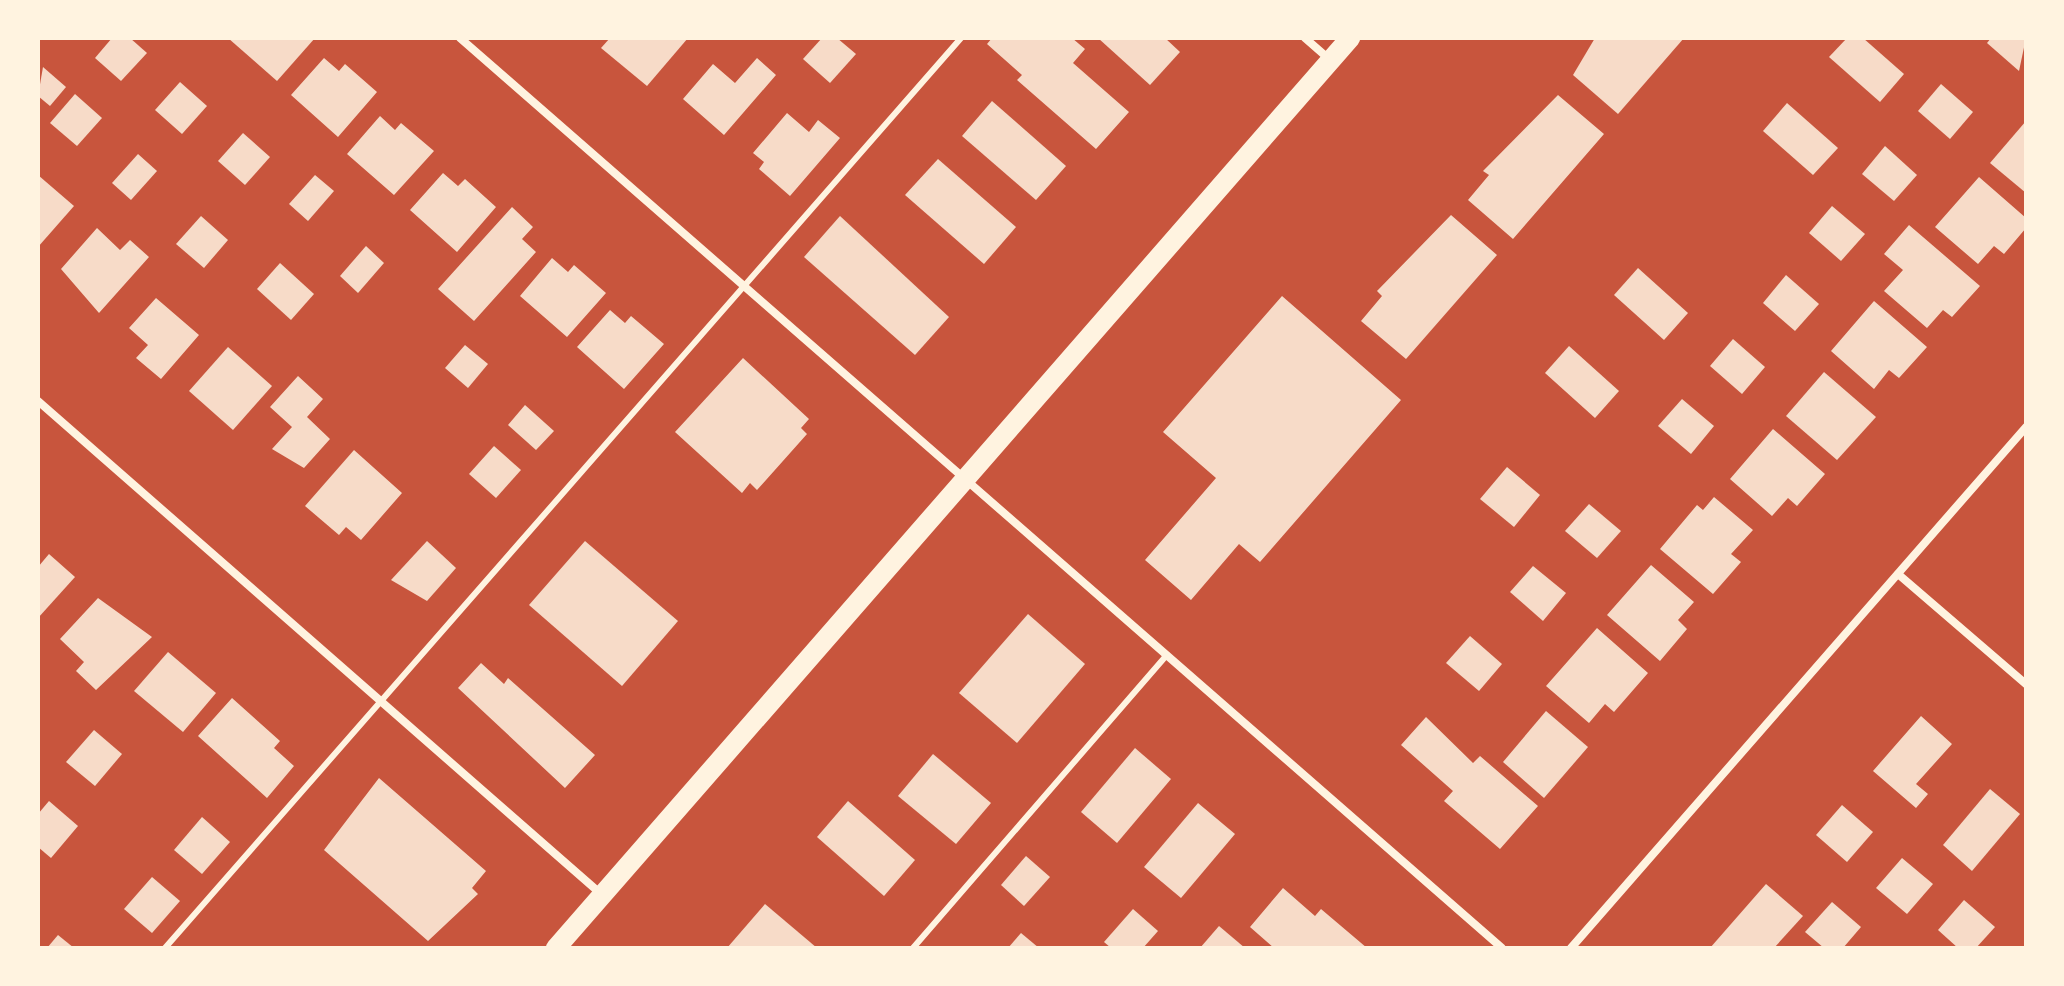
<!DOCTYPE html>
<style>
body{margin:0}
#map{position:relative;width:2064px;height:986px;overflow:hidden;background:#c8553d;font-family:"Sofia Sans Condensed",sans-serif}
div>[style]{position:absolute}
.building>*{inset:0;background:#f7dbc8}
.service>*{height:6px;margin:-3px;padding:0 3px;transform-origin:3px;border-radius:3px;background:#fff3e0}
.minor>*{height:8px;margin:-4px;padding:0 4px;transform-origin:4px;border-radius:4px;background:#fff3e0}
.primary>*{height:20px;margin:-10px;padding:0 10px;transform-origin:10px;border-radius:10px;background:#fff3e0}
span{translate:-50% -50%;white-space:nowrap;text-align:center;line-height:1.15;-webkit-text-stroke:6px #fff3e0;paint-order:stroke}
.frame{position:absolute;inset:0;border:40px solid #fff3e0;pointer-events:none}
</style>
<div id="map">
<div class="building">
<div style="clip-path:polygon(112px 38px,130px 38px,147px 53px,121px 81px,95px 58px)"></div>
<div style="clip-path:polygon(228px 38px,315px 38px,277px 81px)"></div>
<div style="clip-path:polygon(610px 38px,688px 38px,647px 86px,601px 48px)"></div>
<div style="clip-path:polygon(822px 38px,837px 38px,856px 54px,830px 83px,803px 59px)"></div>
<div style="clip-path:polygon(992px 38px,1072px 38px,1085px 49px,1073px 63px,1129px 112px,1096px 149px,1017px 80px,1022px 75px,987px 44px)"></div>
<div style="clip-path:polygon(1098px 38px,1165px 38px,1180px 52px,1150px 85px)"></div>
<div style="clip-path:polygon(1595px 38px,1684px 38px,1618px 114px,1573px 75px)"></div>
<div style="clip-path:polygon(1847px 38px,1863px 38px,1904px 74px,1880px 102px,1829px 57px)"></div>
<div style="clip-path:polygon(1991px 38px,2026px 38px,2019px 71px,1987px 43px)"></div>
<div style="clip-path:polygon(324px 58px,339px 71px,345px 64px,377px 92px,338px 137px,291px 95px)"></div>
<div style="clip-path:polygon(757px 58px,776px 75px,724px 135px,683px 99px,713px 64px,735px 83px)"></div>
<div style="clip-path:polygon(43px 67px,66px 87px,50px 106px,38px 96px)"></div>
<div style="clip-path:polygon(180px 82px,207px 106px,182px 134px,155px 110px)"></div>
<div style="clip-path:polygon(1941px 84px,1973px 112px,1950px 139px,1918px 111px)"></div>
<div style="clip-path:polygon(75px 94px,102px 118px,77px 146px,50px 123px)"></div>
<div style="clip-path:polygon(1558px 95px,1604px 134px,1513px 239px,1468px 200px,1489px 175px,1483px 171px)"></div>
<div style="clip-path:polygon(992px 101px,1066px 166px,1036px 200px,962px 136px)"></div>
<div style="clip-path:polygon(1787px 103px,1838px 148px,1813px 175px,1763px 131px)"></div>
<div style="clip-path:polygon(787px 113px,809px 132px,818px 120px,840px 138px,790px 196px,759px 169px,764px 162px,753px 153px)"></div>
<div style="clip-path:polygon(380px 116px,395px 130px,401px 123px,434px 151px,394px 195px,347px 154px)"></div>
<div style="clip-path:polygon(2026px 121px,2026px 193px,1990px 163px)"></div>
<div style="clip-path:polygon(243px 133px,270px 157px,245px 185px,218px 161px)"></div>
<div style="clip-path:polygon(1885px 146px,1917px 175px,1894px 201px,1862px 174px)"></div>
<div style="clip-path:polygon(138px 154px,157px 171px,131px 200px,112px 183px)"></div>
<div style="clip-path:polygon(938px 159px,1016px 227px,984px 264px,905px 195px)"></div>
<div style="clip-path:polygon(443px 173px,458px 186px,465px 179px,496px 207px,457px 252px,410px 210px)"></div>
<div style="clip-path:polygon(38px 175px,74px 206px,38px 247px)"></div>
<div style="clip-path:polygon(315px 175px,334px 191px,308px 221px,289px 204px)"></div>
<div style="clip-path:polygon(1979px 177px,2026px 218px,2026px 228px,2004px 254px,1994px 246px,1978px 264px,1935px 227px)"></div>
<div style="clip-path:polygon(1832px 206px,1865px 234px,1841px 261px,1809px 233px)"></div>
<div style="clip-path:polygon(512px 207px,533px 227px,522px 239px,536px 252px,474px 321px,438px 289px)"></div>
<div style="clip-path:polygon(1451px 215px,1497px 255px,1406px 359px,1361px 321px,1382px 296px,1377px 291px)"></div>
<div style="clip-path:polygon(201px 216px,228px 240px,204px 268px,176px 244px)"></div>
<div style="clip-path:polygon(840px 216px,949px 317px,915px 355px,804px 257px)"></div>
<div style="clip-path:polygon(1909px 225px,1980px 286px,1952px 317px,1943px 310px,1927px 328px,1884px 291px,1903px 270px,1884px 254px)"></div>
<div style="clip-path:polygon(97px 228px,120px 250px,130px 240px,149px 257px,99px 313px,61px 269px)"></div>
<div style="clip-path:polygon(366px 246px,384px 263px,358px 293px,340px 276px)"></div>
<div style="clip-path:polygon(552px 258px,568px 272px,574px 265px,606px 293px,567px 337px,520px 296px)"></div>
<div style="clip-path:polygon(280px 263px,314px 294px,291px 320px,257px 289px)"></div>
<div style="clip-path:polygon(1638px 268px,1688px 313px,1664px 340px,1614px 295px)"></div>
<div style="clip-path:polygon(1786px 275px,1819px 304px,1795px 331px,1763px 303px)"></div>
<div style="clip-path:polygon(1282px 296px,1401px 400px,1260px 562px,1239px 544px,1191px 600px,1145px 560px,1216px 478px,1163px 432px)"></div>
<div style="clip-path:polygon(156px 298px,199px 335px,161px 379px,136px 358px,148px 345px,129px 328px)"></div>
<div style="clip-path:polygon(1874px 301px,1927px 347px,1899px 378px,1889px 370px,1874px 389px,1831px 351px)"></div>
<div style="clip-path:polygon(610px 310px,625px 323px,631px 316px,664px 344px,624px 389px,577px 347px)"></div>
<div style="clip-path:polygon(1733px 339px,1765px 367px,1742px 394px,1710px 366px)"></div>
<div style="clip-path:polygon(465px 345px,488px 364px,468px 388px,445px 368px)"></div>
<div style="clip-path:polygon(1569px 346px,1619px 391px,1595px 418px,1545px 373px)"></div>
<div style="clip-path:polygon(228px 347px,272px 386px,233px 430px,189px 391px)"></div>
<div style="clip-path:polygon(743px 358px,809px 419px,801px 428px,807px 434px,757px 490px,750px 483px,742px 493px,675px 432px)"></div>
<div style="clip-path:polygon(1824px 372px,1876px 417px,1837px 460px,1786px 416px)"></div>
<div style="clip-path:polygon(298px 376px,323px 399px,307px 417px,330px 439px,304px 468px,272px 449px,292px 427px,270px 407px)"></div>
<div style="clip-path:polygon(1682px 399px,1714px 426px,1691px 454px,1658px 426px)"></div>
<div style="clip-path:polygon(525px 405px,554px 431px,536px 450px,508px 425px)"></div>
<div style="clip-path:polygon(1773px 429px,1825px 474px,1797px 506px,1788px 498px,1772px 516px,1730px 479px)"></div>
<div style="clip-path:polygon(494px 446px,521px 470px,496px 498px,469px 474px)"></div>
<div style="clip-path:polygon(354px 450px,402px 493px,361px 540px,346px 527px,339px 535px,305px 506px)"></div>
<div style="clip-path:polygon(1507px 467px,1540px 495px,1514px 527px,1480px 499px)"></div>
<div style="clip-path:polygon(1714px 497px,1753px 530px,1731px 554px,1741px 562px,1713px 594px,1660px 549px,1697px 505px,1703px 510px)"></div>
<div style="clip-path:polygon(1589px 504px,1621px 531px,1597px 558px,1565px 531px)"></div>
<div style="clip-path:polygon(427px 541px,456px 568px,427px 601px,391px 580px)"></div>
<div style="clip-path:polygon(585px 541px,678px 621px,622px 686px,529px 605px)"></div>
<div style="clip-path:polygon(49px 554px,75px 577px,38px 618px,38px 567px)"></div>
<div style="clip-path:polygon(1651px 565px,1694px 602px,1678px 620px,1687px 629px,1660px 661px,1607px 615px)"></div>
<div style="clip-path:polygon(1533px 566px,1566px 593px,1543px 621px,1510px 592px)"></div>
<div style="clip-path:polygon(98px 598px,152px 637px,96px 690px,76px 671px,84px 662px,60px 639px)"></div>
<div style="clip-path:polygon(1028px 614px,1085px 664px,1017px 743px,959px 693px)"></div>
<div style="clip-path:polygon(1597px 628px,1648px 673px,1614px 712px,1605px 704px,1589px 723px,1546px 686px)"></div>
<div style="clip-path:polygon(1470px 636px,1502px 664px,1479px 691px,1446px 663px)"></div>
<div style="clip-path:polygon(168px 652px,216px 693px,183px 732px,134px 691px)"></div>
<div style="clip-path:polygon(481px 663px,504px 684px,508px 678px,595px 755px,565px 788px,458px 688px)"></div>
<div style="clip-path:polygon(232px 698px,280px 741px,274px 748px,294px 766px,267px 798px,198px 736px)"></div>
<div style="clip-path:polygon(1546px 711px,1588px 747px,1544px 798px,1503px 762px)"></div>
<div style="clip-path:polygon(1921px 716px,1952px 744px,1916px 784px,1928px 794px,1916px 808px,1873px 771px)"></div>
<div style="clip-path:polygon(1426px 717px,1473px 763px,1480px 756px,1538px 806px,1500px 849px,1444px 801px,1453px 791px,1401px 745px)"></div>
<div style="clip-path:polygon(94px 730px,122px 754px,95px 786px,66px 762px)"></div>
<div style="clip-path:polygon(1135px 748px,1171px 779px,1117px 843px,1081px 812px)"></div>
<div style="clip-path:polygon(933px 754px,991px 803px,956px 844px,898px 796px)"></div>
<div style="clip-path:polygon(379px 778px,486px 871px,472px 888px,478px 894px,428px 941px,324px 850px)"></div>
<div style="clip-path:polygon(1990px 789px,2020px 814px,1972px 871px,1943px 845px)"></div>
<div style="clip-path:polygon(49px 801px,78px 826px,51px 858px,38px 847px,38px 814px)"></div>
<div style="clip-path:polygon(848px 801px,915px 860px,884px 896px,817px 837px)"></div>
<div style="clip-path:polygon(1198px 803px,1235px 834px,1181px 898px,1144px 867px)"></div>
<div style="clip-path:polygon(1842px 805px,1873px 832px,1847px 862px,1816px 835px)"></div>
<div style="clip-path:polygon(202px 817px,230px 842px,202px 874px,174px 850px)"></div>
<div style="clip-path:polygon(1026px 856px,1050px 877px,1024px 906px,1001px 885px)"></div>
<div style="clip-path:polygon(1902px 858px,1933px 884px,1907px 914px,1876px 888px)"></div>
<div style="clip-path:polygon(152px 877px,180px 901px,152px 933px,124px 909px)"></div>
<div style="clip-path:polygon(1766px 884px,1803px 916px,1774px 948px,1710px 948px)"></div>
<div style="clip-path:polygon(1283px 888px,1315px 916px,1321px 909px,1367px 948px,1274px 948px,1250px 927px)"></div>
<div style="clip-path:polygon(1964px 900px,1995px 927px,1976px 948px,1958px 948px,1938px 930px)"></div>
<div style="clip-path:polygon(1832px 902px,1861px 927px,1843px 948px,1824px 948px,1805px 932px)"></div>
<div style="clip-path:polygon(765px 904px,817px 948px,727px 948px)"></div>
<div style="clip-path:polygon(1133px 909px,1158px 931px,1143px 948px,1111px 948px,1104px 942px)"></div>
<div style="clip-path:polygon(1219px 926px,1245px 948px,1200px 948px)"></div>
<div style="clip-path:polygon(1021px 933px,1039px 948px,1008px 948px)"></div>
<div style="clip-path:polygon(58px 935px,74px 948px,47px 948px)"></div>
</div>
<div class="service">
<div style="left:165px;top:948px;width:1209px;rotate:-48.82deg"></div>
<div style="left:913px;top:948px;width:388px;rotate:-49.1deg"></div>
</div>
<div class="minor">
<div style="left:460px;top:38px;width:1383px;rotate:41.13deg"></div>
<div style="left:1305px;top:38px;width:33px;rotate:41deg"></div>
<div style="left:38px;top:401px;width:750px;rotate:41.21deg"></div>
<div style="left:1898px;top:574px;width:169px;rotate:40.7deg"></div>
<div style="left:1571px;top:948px;width:692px;rotate:-48.87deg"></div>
</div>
<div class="primary">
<div style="left:556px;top:948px;width:1208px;rotate:-48.89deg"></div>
</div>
<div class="frame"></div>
</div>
